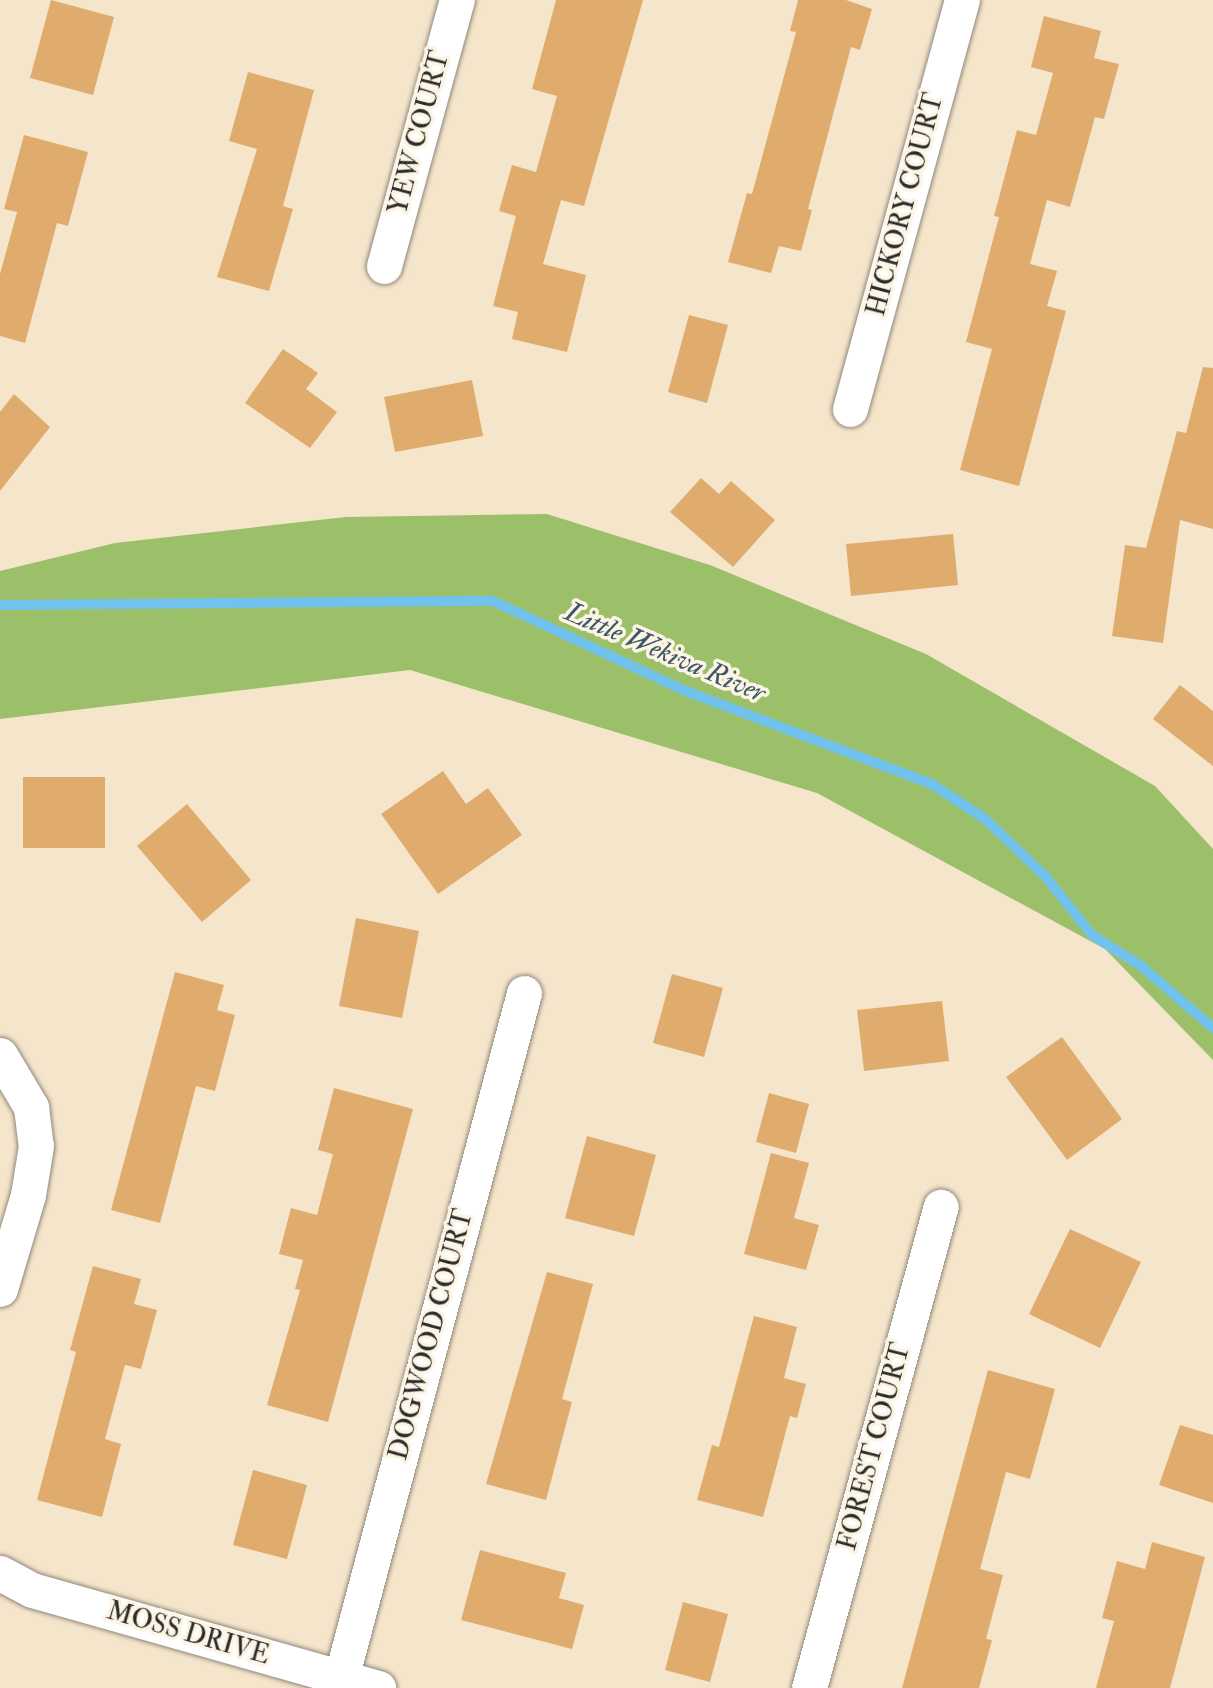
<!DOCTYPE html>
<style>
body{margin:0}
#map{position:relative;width:1213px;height:1688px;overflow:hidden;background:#f5e5cb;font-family:"IM FELL Double Pica",serif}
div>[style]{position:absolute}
.green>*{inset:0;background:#9cc06a}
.stream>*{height:10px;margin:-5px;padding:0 5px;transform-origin:5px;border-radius:5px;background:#71c2ed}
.building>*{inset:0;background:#dfac6e}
.roads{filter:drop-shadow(0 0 2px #90887b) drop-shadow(0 0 2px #90887b)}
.minor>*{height:35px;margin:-17.5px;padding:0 17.5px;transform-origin:17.5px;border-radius:17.5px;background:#fff}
span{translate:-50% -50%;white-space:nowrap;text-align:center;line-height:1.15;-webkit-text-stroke:7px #fcf5e5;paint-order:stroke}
.street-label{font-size:26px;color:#2b2b2b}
.water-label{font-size:28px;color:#405865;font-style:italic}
</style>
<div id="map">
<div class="green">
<div style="clip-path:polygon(547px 514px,710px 565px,926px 654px,1155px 786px,1213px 849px,1213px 1060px,1105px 949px,817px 793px,410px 670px,0 719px,0 571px,115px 543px,346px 517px)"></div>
</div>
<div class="stream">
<div style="left:0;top:605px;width:493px;rotate:-0.5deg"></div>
<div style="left:493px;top:601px;width:210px;rotate:25.1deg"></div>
<div style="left:683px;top:690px;width:266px;rotate:20.7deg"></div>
<div style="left:932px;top:784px;width:64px;rotate:33.4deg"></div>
<div style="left:985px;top:819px;width:84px;rotate:43.6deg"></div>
<div style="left:1046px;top:877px;width:74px;rotate:51.6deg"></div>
<div style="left:1092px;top:935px;width:57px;rotate:32deg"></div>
<div style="left:1140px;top:965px;width:96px;rotate:40.8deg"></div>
</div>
<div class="building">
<div style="clip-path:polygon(51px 0,114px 17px,93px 95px,30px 78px)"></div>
<div style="clip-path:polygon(556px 0,643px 0,584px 206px,561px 200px,543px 264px,586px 275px,567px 352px,512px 339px,518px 312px,493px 306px,516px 216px,499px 211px,512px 165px,536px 172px,557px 96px,532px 89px)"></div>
<div style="clip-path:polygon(798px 0,846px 0,872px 9px,860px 50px,851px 47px,808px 209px,812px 210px,801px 251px,779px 246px,771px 273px,728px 262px,747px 193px,752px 194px,796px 32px,790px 31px)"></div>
<div style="clip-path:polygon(1044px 16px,1101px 31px,1094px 58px,1119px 64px,1104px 119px,1095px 117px,1070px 207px,1047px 200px,1030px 264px,1057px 271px,1047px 306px,1066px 311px,1019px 486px,960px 470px,992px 349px,966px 342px,999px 217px,994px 216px,1017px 130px,1036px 135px,1053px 73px,1031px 67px)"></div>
<div style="clip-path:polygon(248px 72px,314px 90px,283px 206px,293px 209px,269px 291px,217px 277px,257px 149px,229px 141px)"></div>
<div style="clip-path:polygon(24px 135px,88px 152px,68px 226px,57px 223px,25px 343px,0 336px,0 274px,17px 212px,4px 209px)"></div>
<div style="clip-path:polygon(689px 315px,728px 325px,707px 403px,668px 392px)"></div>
<div style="clip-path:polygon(283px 349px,318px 373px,306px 389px,337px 412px,310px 448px,245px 403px)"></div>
<div style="clip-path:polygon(1203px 367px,1213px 368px,1213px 529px,1180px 520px,1163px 643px,1112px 636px,1125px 545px,1146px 548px,1177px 431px,1186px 433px)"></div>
<div style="clip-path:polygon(472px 380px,483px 436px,395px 452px,384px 397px)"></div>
<div style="clip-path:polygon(14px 394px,50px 427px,0 491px,0 412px)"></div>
<div style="clip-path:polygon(701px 478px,719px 494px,731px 481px,775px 520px,733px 567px,670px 512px)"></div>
<div style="clip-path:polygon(953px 534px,958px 585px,851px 596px,846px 544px)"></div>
<div style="clip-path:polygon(1180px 685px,1213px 711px,1213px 766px,1153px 719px)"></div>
<div style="clip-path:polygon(443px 771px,466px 804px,488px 788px,522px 835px,438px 894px,381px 814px)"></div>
<div style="clip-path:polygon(23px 777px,105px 777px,105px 848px,23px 848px)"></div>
<div style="clip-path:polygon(187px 804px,251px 880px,202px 922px,137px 846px)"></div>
<div style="clip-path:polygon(356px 918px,419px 931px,402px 1018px,339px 1006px)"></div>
<div style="clip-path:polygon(175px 972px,224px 985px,217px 1010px,235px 1015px,215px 1091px,196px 1086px,160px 1223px,111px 1210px)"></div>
<div style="clip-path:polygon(672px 974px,723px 988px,704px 1057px,653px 1043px)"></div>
<div style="clip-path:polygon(942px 1001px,949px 1061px,864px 1071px,857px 1010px)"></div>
<div style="clip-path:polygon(1062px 1037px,1122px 1119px,1067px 1160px,1006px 1077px)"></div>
<div style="clip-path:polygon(334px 1088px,413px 1109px,328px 1422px,267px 1405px,300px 1290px,295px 1289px,303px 1260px,279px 1254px,291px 1208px,317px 1215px,333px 1154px,318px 1150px)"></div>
<div style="clip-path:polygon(769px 1093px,809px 1104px,796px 1153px,756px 1142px)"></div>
<div style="clip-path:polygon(587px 1136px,656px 1155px,634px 1236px,565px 1218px)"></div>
<div style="clip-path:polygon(771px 1153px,809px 1163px,794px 1218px,819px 1225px,806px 1270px,744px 1254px)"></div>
<div style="clip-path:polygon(1070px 1229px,1141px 1262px,1100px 1348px,1029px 1314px)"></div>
<div style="clip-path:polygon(93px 1266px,141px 1279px,134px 1304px,157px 1310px,141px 1369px,125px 1365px,105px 1439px,121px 1444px,102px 1517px,37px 1500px,76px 1352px,70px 1350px)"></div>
<div style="clip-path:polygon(547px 1272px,593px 1284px,562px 1399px,572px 1402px,546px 1500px,486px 1484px)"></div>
<div style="clip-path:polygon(754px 1316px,797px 1327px,784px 1378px,806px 1384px,797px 1418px,790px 1416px,763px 1517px,697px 1500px,712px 1445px,719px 1447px)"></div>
<div style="clip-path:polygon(988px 1370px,1055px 1389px,1030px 1479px,1006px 1472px,980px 1569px,1003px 1575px,986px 1639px,992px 1640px,979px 1688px,902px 1688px)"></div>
<div style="clip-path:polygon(1180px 1425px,1213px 1435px,1213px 1503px,1159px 1485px)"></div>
<div style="clip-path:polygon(253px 1470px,307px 1485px,287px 1559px,233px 1545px)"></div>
<div style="clip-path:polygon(1152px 1542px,1205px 1557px,1170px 1688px,1096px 1688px,1114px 1621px,1102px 1618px,1117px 1561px,1145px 1569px)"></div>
<div style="clip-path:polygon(480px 1550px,566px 1573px,559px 1598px,584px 1605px,572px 1649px,461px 1620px)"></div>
<div style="clip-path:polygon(683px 1602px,728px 1614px,710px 1682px,665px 1670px)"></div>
</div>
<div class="roads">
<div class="minor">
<div style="left:384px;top:266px;width:276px;rotate:-74.7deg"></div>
<div style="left:850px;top:409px;width:424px;rotate:-74.7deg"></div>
<div style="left:0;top:1055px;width:61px;rotate:59.2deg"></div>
<div style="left:31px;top:1107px;width:39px;rotate:83deg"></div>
<div style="left:36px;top:1146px;width:50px;rotate:99.3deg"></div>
<div style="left:28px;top:1195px;width:98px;rotate:106.6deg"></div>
<div style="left:0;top:1573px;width:36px;rotate:28deg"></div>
<div style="left:32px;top:1590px;width:360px;rotate:15.8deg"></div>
<div style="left:341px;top:1678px;width:709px;rotate:-75.04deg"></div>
<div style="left:809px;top:1688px;width:499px;rotate:-74.7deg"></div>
</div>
</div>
<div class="street-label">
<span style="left:420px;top:133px;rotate:-75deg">YEW COURT</span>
<span style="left:906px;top:205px;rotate:-75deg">HICKORY COURT</span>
<span style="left:432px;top:1335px;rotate:-75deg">DOGWOOD COURT</span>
<span style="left:875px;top:1447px;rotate:-75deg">FOREST COURT</span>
<span style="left:188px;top:1634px;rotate:16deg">MOSS DRIVE</span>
</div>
<div class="water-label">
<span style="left:665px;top:653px;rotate:23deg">Little Wekiva River</span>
</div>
</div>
